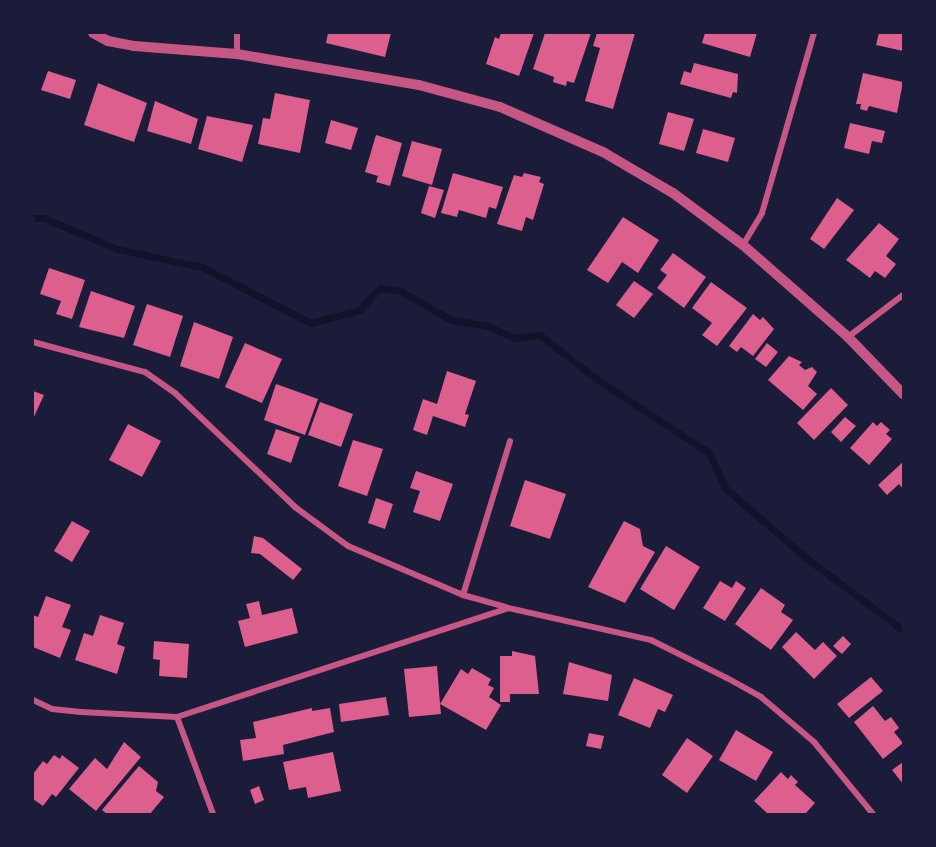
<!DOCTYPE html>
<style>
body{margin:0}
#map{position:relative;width:936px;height:847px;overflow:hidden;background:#1b1b3a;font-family:Helvetica,sans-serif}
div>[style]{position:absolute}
.stream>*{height:7px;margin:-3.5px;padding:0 3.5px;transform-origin:3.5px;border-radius:3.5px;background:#12122b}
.building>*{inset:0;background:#dd5f8e}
.minor>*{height:6px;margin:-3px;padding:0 3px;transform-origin:3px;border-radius:3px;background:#c65784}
.tertiary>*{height:10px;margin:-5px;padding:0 5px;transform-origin:5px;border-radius:5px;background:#c65784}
span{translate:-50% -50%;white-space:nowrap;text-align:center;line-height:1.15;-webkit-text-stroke:5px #1b1b3a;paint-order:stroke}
.frame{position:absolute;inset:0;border:34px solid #1b1b3a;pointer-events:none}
</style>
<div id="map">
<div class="stream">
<div style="left:33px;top:218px;width:11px"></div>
<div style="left:44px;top:218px;width:79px;rotate:23deg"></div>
<div style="left:117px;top:249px;width:87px;rotate:12deg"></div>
<div style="left:202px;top:267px;width:123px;rotate:27.2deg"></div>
<div style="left:311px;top:323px;width:50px;rotate:-15.2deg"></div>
<div style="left:359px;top:310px;width:30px;rotate:-46deg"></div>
<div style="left:380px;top:288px;width:21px;rotate:8deg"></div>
<div style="left:401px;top:291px;width:58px;rotate:30.1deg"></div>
<div style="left:451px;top:320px;width:36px;rotate:9deg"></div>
<div style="left:487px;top:326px;width:30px;rotate:23deg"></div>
<div style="left:515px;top:338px;width:25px;rotate:-7deg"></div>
<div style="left:540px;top:335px;width:70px;rotate:38deg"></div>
<div style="left:595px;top:378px;width:136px;rotate:33.3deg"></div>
<div style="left:709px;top:453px;width:38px;rotate:65deg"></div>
<div style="left:725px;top:488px;width:112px;rotate:40.7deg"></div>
<div style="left:810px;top:561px;width:116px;rotate:36.6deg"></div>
</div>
<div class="building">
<div style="clip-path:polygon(328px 33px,391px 33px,385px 57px,326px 43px)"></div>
<div style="clip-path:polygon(501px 33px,534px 33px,519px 76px,486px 64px,495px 37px,499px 39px)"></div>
<div style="clip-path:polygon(545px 33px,591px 33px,574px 83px,567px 81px,566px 86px,553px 82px,554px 77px,533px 69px)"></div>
<div style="clip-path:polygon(597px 33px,635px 33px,613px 109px,585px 101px,600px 48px,593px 46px)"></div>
<div style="clip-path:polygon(705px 33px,757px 33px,750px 57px,702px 43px)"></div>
<div style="clip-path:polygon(879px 33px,903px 33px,903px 51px,876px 45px)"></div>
<div style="clip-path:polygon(694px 63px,738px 74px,737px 93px,733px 92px,731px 98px,680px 84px,684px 71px,691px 73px)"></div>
<div style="clip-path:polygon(48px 71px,76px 80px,70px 99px,41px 90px)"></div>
<div style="clip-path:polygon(863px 73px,903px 82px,897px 113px,869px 106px,867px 111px,860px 109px,861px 104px,856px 104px)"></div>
<div style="clip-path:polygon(98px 83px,147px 103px,134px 142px,84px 125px)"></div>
<div style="clip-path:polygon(275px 93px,310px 100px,300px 153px,258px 144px,263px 118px,270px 119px)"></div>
<div style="clip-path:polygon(155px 101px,198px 119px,191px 144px,147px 131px)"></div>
<div style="clip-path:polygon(668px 112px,694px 119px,684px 151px,659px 144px)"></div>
<div style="clip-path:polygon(207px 116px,253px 125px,242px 162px,198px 149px)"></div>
<div style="clip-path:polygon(331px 120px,358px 128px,351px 150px,325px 143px)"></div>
<div style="clip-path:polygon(850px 123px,885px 131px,882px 143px,872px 141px,869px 154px,844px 148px)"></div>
<div style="clip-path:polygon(703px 129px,735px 138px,728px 162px,696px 153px)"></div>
<div style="clip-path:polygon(376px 135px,402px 143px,390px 186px,376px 182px,378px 176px,365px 172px)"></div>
<div style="clip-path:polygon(412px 141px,442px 149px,432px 185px,402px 176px)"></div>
<div style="clip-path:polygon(453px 173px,503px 187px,496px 209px,489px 207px,486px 218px,459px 210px,457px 217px,441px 213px)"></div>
<div style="clip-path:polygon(524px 173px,541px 177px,539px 182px,544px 184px,533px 220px,526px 217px,522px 231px,497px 224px,514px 175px,522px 177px)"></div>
<div style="clip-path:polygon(429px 186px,444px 190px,435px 218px,421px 213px)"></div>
<div style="clip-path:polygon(837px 198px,854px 210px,824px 249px,810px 239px)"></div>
<div style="clip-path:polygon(623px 217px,659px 240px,638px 273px,622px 262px,608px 283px,587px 270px)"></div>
<div style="clip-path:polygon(879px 223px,899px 239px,886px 256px,896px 264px,885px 278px,875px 271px,870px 278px,846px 260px)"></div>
<div style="clip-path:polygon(673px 253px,706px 277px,684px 308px,657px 288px,667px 275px,660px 270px)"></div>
<div style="clip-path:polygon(49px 268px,85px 280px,72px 319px,56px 314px,61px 301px,40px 294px)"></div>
<div style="clip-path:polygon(634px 281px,653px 294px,634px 318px,616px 305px)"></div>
<div style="clip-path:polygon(711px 282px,747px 308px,717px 346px,702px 335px,712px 323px,692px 308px)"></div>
<div style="clip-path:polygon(91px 291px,135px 306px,124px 338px,79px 327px)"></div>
<div style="clip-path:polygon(147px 304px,183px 316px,170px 357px,133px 345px)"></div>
<div style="clip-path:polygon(753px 314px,760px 320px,763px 317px,774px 329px,753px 356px,741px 347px,737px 352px,729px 346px)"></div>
<div style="clip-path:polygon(194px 322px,233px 337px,219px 379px,180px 366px)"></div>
<div style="clip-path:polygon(245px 343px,282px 359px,262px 403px,225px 387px)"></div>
<div style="clip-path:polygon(767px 343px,778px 352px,766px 367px,755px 359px)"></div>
<div style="clip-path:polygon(789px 356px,802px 362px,799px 365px,805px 370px,812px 367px,817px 372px,808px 386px,817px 394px,803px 410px,768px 380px)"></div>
<div style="clip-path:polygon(447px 371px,476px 381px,465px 414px,469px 415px,465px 427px,433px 416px,427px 435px,413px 430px,423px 399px,437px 404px)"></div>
<div style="clip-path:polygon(276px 384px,318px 399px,305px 435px,264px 420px)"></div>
<div style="clip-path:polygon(831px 388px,848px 405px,814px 440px,797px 423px)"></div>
<div style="clip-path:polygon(33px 391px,44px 395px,33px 419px)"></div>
<div style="clip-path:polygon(320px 402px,353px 414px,341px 447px,308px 435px)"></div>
<div style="clip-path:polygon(845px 417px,856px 426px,841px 442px,831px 432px)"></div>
<div style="clip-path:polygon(873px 422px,877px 426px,881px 422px,890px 430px,886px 434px,892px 439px,869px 465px,850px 448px)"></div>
<div style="clip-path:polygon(128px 424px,161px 441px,142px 477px,109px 460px)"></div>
<div style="clip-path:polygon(276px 429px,300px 437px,291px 463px,267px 454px)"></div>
<div style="clip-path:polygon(353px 440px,383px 449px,367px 496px,338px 486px)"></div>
<div style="clip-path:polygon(903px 462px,903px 489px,899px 484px,887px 495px,878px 485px)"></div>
<div style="clip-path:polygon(416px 471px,453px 484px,440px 521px,413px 512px,420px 491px,410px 488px)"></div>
<div style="clip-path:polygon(525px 480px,566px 494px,550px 539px,510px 526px)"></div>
<div style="clip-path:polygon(376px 498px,393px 504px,385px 529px,368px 523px)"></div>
<div style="clip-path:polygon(72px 521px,90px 531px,72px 562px,54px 551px)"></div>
<div style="clip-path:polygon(624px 521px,640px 529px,643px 546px,655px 552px,625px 603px,588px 587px)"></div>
<div style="clip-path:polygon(254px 536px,263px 538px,302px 569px,293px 580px,260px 554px,251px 553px)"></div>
<div style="clip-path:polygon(666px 546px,700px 567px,674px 610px,640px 589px)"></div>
<div style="clip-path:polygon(720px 581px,732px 588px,736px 581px,746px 588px,725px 621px,703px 608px)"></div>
<div style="clip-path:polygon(761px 588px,785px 605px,781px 612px,793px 620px,771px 650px,735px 624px)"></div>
<div style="clip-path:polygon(46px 596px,71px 605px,62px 627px,71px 630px,60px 658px,33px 647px,33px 615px,38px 617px)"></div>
<div style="clip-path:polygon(259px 601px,262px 615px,292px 608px,298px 633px,245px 647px,238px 621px,250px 618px,246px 604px)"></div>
<div style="clip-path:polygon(100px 615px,124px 623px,117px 644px,125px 647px,117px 674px,75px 660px,84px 633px,93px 636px)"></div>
<div style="clip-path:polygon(796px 632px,815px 650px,823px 642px,837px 656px,814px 679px,782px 647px)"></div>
<div style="clip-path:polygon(843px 636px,851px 644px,842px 654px,833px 646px)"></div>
<div style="clip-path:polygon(154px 641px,189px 644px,187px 678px,159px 676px,160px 660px,153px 659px)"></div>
<div style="clip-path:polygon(512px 651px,535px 656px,539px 694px,510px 694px,510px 702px,500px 702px,500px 656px,512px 656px)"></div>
<div style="clip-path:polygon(569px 662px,612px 675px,608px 701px,563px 694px)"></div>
<div style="clip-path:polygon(437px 666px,440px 704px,461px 669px,468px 674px,472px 668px,491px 679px,488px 685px,494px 688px,489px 697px,501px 705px,486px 730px,440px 704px,441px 714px,409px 717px,404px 669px)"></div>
<div style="clip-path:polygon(871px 677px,883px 691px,849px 718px,837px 704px)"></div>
<div style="clip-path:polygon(634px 678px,673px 695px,665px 712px,658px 709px,650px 728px,618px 715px)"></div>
<div style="clip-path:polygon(386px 697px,389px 715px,341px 722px,339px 704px)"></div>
<div style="clip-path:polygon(873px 706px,885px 721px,891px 717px,899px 728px,894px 732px,903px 743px,883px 759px,854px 722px)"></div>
<div style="clip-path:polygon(312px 708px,312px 711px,330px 708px,334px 732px,283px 745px,284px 754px,243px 761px,240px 740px,256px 738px,253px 722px)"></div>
<div style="clip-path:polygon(736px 730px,773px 752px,756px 781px,719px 760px)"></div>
<div style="clip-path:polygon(589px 733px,604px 736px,601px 749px,586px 746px)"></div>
<div style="clip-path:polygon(687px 738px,713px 756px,687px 793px,662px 775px)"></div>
<div style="clip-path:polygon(124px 742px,141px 757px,96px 811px,69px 789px,95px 758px,107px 769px)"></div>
<div style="clip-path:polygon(333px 752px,341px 791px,308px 798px,306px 787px,289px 790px,283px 762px)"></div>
<div style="clip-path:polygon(54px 755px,60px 759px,62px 755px,79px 768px,56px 797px,52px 794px,43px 806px,33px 799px,33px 774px,43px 761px,47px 764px)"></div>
<div style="clip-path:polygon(903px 762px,903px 784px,892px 770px)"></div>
<div style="clip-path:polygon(139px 766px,158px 782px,156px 791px,164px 797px,150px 814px,107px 814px,102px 810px)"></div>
<div style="clip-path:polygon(781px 772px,788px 779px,791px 775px,798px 782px,795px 785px,815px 803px,805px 814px,768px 814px,754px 801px)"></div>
<div style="clip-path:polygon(259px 786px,264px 800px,255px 804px,250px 790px)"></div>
</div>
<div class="minor">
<div style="left:237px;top:54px;width:21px;rotate:-90deg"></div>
<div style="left:743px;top:245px;width:37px;rotate:-59deg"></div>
<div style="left:762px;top:213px;width:187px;rotate:-73.9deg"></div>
<div style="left:848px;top:337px;width:69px;rotate:-37.4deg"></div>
<div style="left:33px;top:342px;width:116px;rotate:15deg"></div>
<div style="left:145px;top:372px;width:37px;rotate:35deg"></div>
<div style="left:175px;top:393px;width:166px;rotate:43.5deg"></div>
<div style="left:295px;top:507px;width:66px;rotate:36.3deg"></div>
<div style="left:348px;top:546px;width:125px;rotate:23.1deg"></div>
<div style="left:463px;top:595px;width:45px;rotate:15.6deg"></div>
<div style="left:463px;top:595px;width:161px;rotate:-73deg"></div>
<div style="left:33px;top:700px;width:21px;rotate:25deg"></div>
<div style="left:52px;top:709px;width:29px;rotate:6deg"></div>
<div style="left:81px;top:712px;width:96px;rotate:3deg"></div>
<div style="left:177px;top:717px;width:348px;rotate:-18.2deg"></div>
<div style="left:508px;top:608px;width:147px;rotate:12.6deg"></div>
<div style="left:651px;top:640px;width:85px;rotate:26.6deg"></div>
<div style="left:727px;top:678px;width:39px;rotate:29deg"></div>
<div style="left:761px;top:697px;width:70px;rotate:40.3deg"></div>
<div style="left:814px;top:742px;width:93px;rotate:50.7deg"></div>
<div style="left:177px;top:717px;width:103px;rotate:69.6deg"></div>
</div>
<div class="tertiary">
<div style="left:93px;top:33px;width:17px;rotate:28deg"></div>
<div style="left:108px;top:41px;width:26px;rotate:11deg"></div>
<div style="left:134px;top:46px;width:103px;rotate:4.4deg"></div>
<div style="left:237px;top:54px;width:185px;rotate:9.7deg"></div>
<div style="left:419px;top:85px;width:84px;rotate:15.2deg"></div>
<div style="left:500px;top:107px;width:112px;rotate:23.6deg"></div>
<div style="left:603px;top:152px;width:81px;rotate:30.4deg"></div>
<div style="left:673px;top:193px;width:87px;rotate:36.6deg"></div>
<div style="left:743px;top:245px;width:140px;rotate:41.2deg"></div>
<div style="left:848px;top:337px;width:79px;rotate:46deg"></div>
</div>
<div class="frame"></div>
</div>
